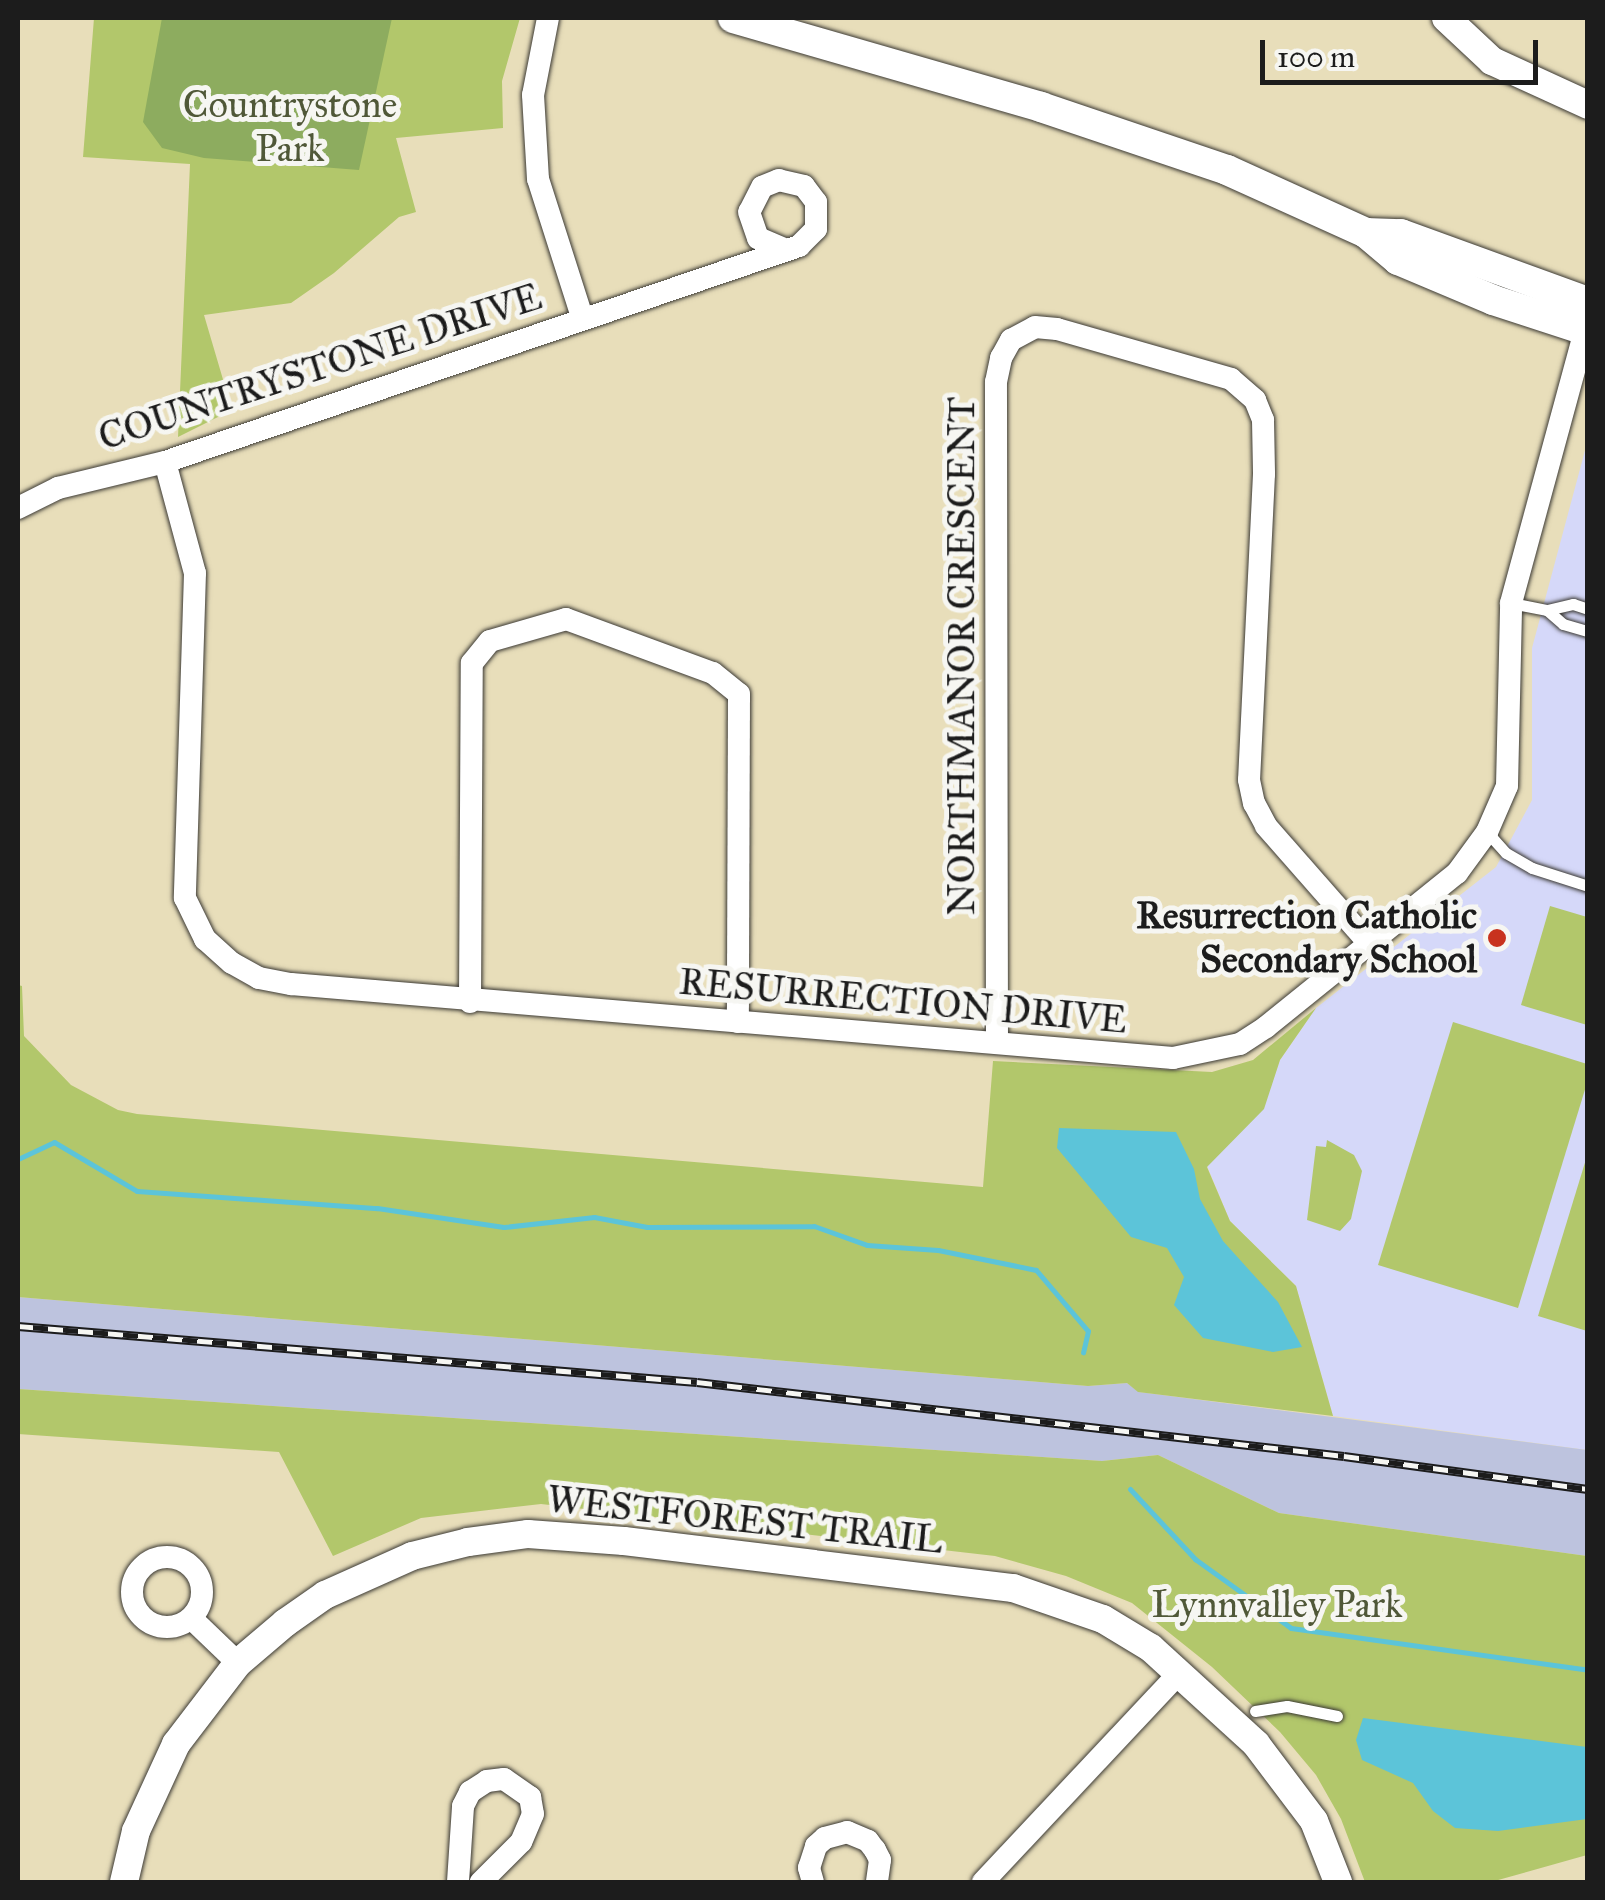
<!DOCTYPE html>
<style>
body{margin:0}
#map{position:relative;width:1605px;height:1900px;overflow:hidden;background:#e8deba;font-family:"IM FELL Great Primer",serif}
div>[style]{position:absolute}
.built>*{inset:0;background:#d5d8f9}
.industrial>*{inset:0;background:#bdc3de}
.green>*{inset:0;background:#b2c76b}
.forest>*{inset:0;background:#8dac5f}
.water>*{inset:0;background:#5cc4d9}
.stream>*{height:5px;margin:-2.5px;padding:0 2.5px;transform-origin:2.5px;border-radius:2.5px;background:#5cc4d9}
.roads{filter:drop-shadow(0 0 2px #3b3934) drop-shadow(0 0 2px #3b3934)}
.service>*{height:11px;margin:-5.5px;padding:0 5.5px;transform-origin:5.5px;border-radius:5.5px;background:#fff}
.minor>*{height:22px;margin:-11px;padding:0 11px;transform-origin:11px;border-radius:11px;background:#fff}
.minor>.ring{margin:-11px;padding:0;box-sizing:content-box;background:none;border:22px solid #fff;border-radius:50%}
.tertiary>*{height:28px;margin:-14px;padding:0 14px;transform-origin:14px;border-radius:14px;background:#fff}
.secondary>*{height:30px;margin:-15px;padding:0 15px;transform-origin:15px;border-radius:15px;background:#fff}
.rail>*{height:9px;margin-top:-4.5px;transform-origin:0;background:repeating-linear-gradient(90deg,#f6f6f2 0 15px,#1c1c1c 0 30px);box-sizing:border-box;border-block:2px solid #1c1c1c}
.dots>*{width:28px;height:28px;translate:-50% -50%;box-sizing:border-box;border:5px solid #f6f6f2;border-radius:50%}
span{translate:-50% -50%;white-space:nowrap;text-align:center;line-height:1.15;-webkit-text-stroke:10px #f6f6f2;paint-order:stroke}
.park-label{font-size:38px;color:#505838}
.street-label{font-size:38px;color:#1c1c1c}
.poi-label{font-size:38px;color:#1c1c1c;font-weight:700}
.right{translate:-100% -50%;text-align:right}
.frame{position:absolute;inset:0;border:20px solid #1c1c1c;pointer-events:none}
.scale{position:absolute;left:1260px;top:40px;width:278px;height:45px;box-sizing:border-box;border:5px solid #1c1c1c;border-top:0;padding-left:12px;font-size:30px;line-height:35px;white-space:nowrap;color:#1c1c1c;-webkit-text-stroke:8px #f6f6f2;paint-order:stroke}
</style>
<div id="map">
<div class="built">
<div style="clip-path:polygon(1587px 443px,1587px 1450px,1333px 1416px,1296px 1286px,1230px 1221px,1207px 1166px,1263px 1109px,1280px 1060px,1316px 1008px,1496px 867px,1532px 800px,1532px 648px)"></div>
</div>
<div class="industrial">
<div style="clip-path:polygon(18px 1297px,1088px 1386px,1127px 1383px,1139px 1392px,1587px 1450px,1587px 1556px,1279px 1513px,1158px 1455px,1102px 1461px,18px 1389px)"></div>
</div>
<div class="green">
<div style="clip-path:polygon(94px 18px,520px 18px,502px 81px,503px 128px,396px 138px,416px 212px,399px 217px,334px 273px,291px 303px,204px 315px,232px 410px,178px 437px,190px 164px,83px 157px)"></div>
<div style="clip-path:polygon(1550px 906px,1587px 917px,1587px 1025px,1521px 1005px)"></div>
<div style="clip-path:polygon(18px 985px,22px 986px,24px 1036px,71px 1085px,118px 1110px,137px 1114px,983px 1187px,993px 1061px,1212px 1072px,1253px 1060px,1316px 1008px,1280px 1060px,1264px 1109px,1207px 1167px,1230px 1221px,1296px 1286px,1333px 1416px,1138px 1392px,1127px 1383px,1088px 1386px,18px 1297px)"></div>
<div style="clip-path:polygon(1453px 1022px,1587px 1064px,1587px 1083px,1518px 1308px,1378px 1265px)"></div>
<div style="clip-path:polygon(1327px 1140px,1354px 1155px,1362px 1171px,1351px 1219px,1340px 1231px,1307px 1220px,1316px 1146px,1326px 1147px)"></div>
<div style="clip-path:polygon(1587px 1156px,1587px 1331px,1538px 1316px)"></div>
<div style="clip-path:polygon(18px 1389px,1102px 1461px,1158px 1455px,1279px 1513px,1587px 1556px,1587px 1855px,1491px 1882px,1365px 1882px,1341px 1819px,1316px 1775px,1280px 1732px,1212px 1667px,1132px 1603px,1066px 1576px,995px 1556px,541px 1504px,421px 1518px,333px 1556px,279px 1452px,18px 1434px)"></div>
</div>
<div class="forest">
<div style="clip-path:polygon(162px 18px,392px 18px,359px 170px,204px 158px,162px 148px,143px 122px)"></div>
</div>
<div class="water">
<div style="clip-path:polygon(1059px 1128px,1176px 1132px,1194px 1169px,1200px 1199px,1223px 1241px,1278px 1302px,1302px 1347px,1273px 1352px,1203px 1338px,1174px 1305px,1184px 1277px,1167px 1248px,1131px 1237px,1057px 1148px)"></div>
<div style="clip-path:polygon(1363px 1718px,1587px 1747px,1587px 1819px,1498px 1831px,1455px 1828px,1433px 1811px,1413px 1783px,1362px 1760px,1356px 1740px)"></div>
</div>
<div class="stream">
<div style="left:18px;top:1159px;width:40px;rotate:-25deg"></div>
<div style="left:54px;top:1142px;width:96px;rotate:30.6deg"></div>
<div style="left:137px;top:1191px;width:241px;rotate:4.1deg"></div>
<div style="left:377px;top:1208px;width:128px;rotate:8.5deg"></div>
<div style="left:504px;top:1227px;width:91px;rotate:-6.3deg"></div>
<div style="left:594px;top:1217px;width:54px;rotate:10.7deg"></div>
<div style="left:647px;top:1227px;width:167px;rotate:-0.3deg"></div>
<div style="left:814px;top:1226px;width:56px;rotate:19.7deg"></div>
<div style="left:867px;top:1245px;width:71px;rotate:4deg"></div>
<div style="left:938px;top:1250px;width:100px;rotate:11.5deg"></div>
<div style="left:1036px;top:1270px;width:80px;rotate:49.6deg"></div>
<div style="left:1088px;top:1331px;width:22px;rotate:103deg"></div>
<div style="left:1130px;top:1489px;width:96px;rotate:47.1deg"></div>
<div style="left:1195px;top:1559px;width:118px;rotate:35.7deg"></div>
<div style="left:1291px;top:1628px;width:300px;rotate:8deg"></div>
</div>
<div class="roads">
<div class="service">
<div style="left:1511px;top:603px;width:37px;rotate:11deg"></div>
<div style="left:1547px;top:610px;width:21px;rotate:41deg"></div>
<div style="left:1563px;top:624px;width:26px;rotate:16deg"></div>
<div style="left:1547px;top:610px;width:27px;rotate:-13deg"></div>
<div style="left:1573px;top:604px;width:16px;rotate:18deg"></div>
<div style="left:1487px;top:832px;width:28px;rotate:48deg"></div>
<div style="left:1506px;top:853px;width:30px;rotate:30deg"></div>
<div style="left:1532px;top:868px;width:59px;rotate:17.8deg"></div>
<div style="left:1255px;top:1711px;width:32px;rotate:-9deg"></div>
<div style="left:1287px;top:1706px;width:51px;rotate:11.3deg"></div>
</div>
<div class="minor">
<div style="left:548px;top:18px;width:78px;rotate:101deg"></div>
<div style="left:533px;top:95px;width:84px;rotate:86.6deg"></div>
<div style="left:538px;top:179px;width:145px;rotate:72.3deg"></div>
<div style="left:165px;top:462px;width:115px;rotate:74.9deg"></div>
<div style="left:195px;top:573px;width:325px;rotate:91.8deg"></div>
<div style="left:185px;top:898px;width:46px;rotate:64deg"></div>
<div style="left:205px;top:939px;width:36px;rotate:42deg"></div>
<div style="left:232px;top:963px;width:31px;rotate:29deg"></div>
<div style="left:259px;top:978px;width:33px;rotate:11deg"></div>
<div style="left:291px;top:984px;width:885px;rotate:4.8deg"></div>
<div style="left:1173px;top:1058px;width:68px;rotate:-11.8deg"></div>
<div style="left:1240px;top:1044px;width:31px;rotate:-33deg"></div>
<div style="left:1266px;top:1027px;width:245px;rotate:-38.9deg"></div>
<div style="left:1457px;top:873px;width:51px;rotate:-53.8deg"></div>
<div style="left:1487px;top:832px;width:50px;rotate:-66.5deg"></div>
<div style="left:1507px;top:786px;width:183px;rotate:-88.7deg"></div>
<div style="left:1511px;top:603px;width:294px;rotate:-74.8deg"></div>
<div style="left:18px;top:508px;width:45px;rotate:-26.6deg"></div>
<div style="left:58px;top:488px;width:110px;rotate:-13.7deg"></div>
<div style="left:165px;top:462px;width:670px;rotate:-18.81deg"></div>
<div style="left:799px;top:246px;width:24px;rotate:-45deg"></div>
<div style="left:816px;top:229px;width:27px;rotate:-90deg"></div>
<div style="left:816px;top:202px;width:20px;rotate:-127deg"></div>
<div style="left:804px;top:186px;width:26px;rotate:-167deg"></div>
<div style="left:779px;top:180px;width:18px;rotate:158deg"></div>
<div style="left:762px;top:187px;width:28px;rotate:117deg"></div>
<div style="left:749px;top:212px;width:28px;rotate:71deg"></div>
<div style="left:758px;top:238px;width:28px;rotate:23deg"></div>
<div style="left:470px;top:1002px;width:339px;rotate:-89.7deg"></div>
<div style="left:472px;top:663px;width:28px;rotate:-51deg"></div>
<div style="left:490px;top:641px;width:79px;rotate:-16.1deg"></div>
<div style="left:566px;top:619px;width:157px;rotate:20.2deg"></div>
<div style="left:713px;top:673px;width:33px;rotate:39deg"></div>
<div style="left:739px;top:694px;width:328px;rotate:90.2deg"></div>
<div style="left:997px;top:1041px;width:659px;rotate:-90.09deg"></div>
<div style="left:996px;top:382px;width:25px;rotate:-78deg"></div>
<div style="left:1001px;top:358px;width:21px;rotate:-61deg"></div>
<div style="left:1011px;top:340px;width:27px;rotate:-28deg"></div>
<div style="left:1035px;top:327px;width:22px;rotate:5deg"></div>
<div style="left:1057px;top:329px;width:181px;rotate:16deg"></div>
<div style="left:1231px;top:379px;width:32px;rotate:41deg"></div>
<div style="left:1255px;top:400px;width:22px;rotate:68deg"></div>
<div style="left:1263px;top:420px;width:54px;rotate:88.9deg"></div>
<div style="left:1264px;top:474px;width:306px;rotate:92.8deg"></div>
<div style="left:1249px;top:780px;width:24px;rotate:78deg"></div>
<div style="left:1254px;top:803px;width:26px;rotate:62deg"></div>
<div style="left:1266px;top:826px;width:153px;rotate:48.7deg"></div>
<div class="ring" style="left:132px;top:1557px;width:48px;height:48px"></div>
<div style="left:191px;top:1618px;width:65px;rotate:43.8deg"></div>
<div style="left:458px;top:1882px;width:76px;rotate:-86.2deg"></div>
<div style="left:463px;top:1806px;width:16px;rotate:-63deg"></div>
<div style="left:470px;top:1792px;width:20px;rotate:-33deg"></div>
<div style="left:487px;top:1781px;width:17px;rotate:-7deg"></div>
<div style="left:504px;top:1779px;width:32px;rotate:35deg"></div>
<div style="left:530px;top:1797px;width:17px;rotate:80deg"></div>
<div style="left:533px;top:1814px;width:30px;rotate:113deg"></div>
<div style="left:521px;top:1842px;width:57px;rotate:135deg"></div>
<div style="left:813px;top:1882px;width:15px;rotate:-106deg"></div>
<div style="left:809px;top:1868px;width:23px;rotate:-72deg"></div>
<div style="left:816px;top:1846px;width:12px;rotate:-42deg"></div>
<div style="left:825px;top:1838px;width:23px;rotate:-15deg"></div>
<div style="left:847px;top:1832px;width:23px;rotate:23deg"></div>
<div style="left:868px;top:1841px;width:11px;rotate:52deg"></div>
<div style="left:875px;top:1850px;width:11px;rotate:63deg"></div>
<div style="left:880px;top:1860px;width:22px;rotate:98deg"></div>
<div style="left:983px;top:1882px;width:287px;rotate:-46.8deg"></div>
</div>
<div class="tertiary">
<div style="left:1446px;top:18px;width:63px;rotate:43.1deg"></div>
<div style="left:1492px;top:61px;width:106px;rotate:24.6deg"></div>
<div style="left:124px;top:1882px;width:52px;rotate:-76.8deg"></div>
<div style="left:136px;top:1831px;width:96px;rotate:-65.3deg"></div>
<div style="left:176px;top:1744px;width:102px;rotate:-52.6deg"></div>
<div style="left:238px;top:1663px;width:62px;rotate:-40.4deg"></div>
<div style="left:285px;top:1623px;width:49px;rotate:-35deg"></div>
<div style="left:325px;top:1595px;width:95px;rotate:-24.1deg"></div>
<div style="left:412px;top:1556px;width:58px;rotate:-14deg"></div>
<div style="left:468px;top:1542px;width:61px;rotate:-7.6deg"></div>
<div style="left:528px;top:1534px;width:96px;rotate:4.2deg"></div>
<div style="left:624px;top:1541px;width:392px;rotate:6.9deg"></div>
<div style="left:1013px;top:1588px;width:95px;rotate:19deg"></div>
<div style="left:1103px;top:1619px;width:56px;rotate:31.1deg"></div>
<div style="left:1151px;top:1648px;width:142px;rotate:42.4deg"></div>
<div style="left:1256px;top:1744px;width:96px;rotate:53deg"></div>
<div style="left:1314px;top:1821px;width:66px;rotate:68.5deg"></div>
</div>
<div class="secondary">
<div style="left:733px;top:18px;width:321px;rotate:16.1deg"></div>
<div style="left:1041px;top:107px;width:196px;rotate:18.7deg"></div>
<div style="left:1227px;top:170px;width:153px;rotate:24.4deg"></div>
<div style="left:1366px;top:233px;width:42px;rotate:40.2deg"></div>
<div style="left:1398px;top:260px;width:103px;rotate:22.8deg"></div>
<div style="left:1493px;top:300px;width:100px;rotate:18.1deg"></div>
<div style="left:1366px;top:233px;width:35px;rotate:2deg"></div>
<div style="left:1401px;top:234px;width:199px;rotate:20deg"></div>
</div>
</div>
<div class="rail">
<div style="left:18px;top:1326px;width:681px;rotate:4.71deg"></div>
<div style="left:697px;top:1382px;width:651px;rotate:6.52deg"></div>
<div style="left:1344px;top:1456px;width:246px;rotate:7.7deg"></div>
</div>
<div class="dots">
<div style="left:1497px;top:938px;background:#c8321e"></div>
</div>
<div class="park-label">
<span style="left:290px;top:127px">Countrystone<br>Park</span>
<span style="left:1277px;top:1605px">Lynnvalley Park</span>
</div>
<div class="street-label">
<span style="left:320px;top:367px;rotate:-18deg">COUNTRYSTONE DRIVE</span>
<span style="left:962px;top:656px;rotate:-90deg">NORTHMANOR CRESCENT</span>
<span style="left:903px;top:1001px;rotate:5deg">RESURRECTION DRIVE</span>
<span style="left:745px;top:1520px;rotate:6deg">WESTFOREST TRAIL</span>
</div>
<div class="poi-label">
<span class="right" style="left:1477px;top:938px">Resurrection Catholic<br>Secondary School</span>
</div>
<div class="frame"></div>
<div class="scale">100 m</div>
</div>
